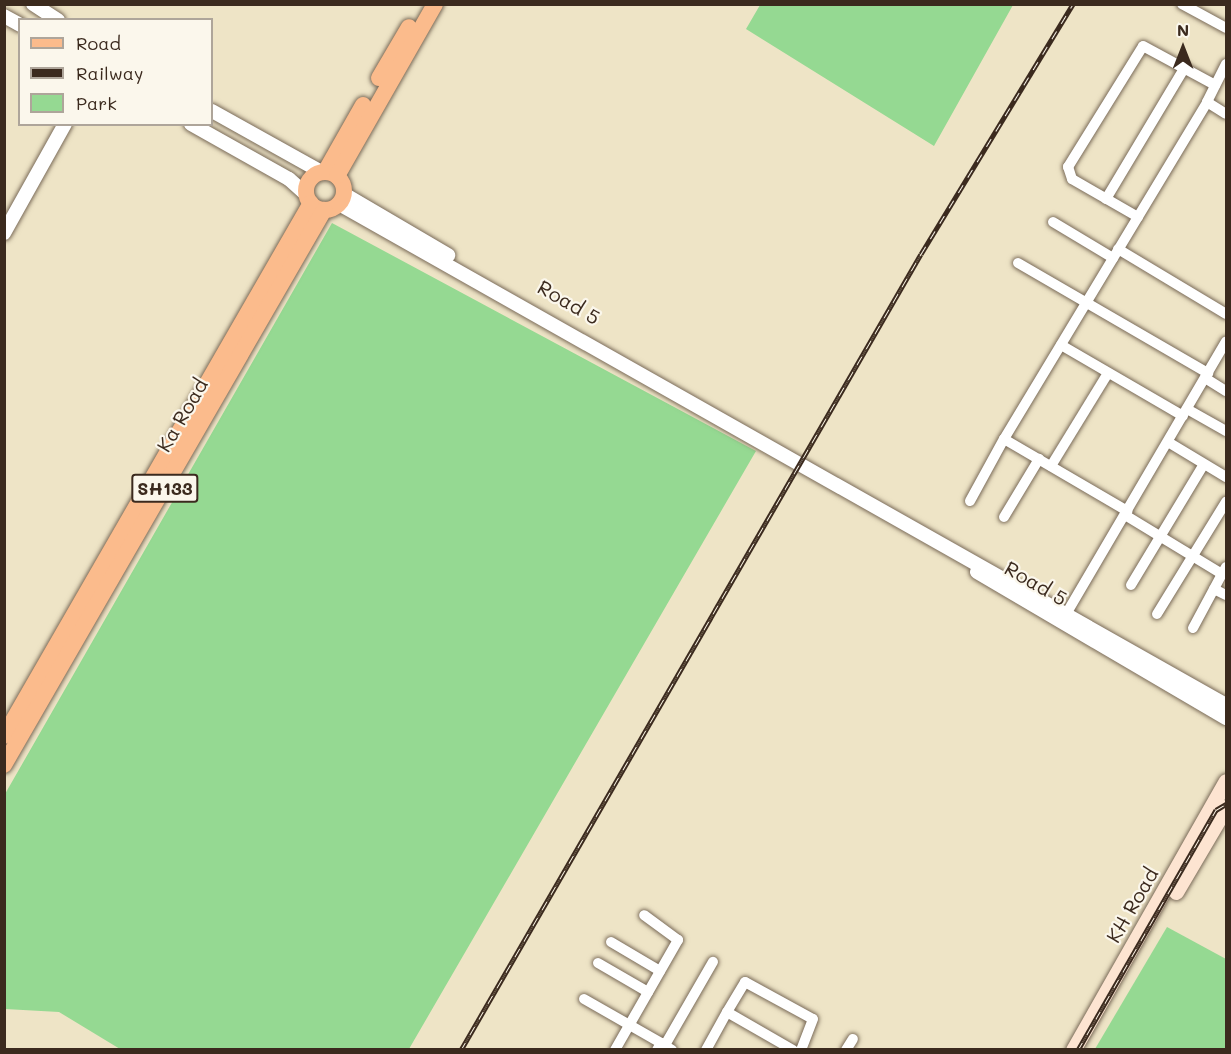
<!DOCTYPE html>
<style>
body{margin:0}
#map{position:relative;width:1231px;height:1054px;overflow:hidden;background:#eee4c6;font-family:Mali,sans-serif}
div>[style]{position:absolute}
.green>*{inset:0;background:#95d992}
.roads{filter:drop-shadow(0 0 2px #7a6b59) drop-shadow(0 0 2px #7a6b59)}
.minor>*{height:10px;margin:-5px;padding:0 5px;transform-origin:5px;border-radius:5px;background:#fff}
.tertiary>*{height:14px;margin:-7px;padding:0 7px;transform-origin:7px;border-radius:7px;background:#fff}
.secondary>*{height:15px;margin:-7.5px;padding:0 7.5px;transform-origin:7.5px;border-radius:7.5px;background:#fde4d1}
.primary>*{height:16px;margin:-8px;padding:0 8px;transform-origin:8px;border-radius:8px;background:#fbbb8c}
.primary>.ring{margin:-8px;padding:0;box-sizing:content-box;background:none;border:16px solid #fbbb8c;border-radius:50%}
.rail>*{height:5px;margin-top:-2.5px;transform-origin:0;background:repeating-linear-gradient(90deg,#fbf7ec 0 9px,#3b2a1e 0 18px);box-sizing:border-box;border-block:2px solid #3b2a1e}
span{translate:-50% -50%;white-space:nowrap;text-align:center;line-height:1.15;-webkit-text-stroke:4.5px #fbf7ec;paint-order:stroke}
.shield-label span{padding:2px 4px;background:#fbf7ec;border:2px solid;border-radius:4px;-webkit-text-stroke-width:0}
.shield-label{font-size:18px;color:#3b2a1e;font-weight:700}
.street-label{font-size:20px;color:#3b2a1e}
.frame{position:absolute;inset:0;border:6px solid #3b2a1e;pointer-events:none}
.legend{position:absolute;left:18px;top:18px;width:195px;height:108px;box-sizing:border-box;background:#fbf7ec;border:2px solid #aea59a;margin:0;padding:8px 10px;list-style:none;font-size:18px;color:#3b2a1e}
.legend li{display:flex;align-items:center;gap:12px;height:30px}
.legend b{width:30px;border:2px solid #aea59a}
.north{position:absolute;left:1153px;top:18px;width:60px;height:60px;-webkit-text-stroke:4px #fbf7ec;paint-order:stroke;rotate:0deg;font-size:16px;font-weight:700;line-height:24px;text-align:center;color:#3b2a1e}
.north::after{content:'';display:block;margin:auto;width:21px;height:27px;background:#3b2a1e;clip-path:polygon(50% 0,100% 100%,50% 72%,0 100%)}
</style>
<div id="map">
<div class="green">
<div style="clip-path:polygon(760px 5px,760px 4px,1013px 5px,934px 146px,746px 29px)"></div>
<div style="clip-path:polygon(332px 223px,756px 451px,409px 1049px,120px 1049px,59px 1012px,5px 1009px,5px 794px)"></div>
<div style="clip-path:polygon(1167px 927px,1226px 959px,1226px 1049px,1095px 1049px)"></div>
</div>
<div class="roads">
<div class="minor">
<div style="left:1182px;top:4px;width:50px;rotate:28.6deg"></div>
<div style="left:1226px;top:64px;width:42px;rotate:116.6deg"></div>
<div style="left:1207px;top:102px;width:22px;rotate:32deg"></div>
<div style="left:1106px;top:199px;width:154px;rotate:-59.1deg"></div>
<div style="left:1138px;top:217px;width:76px;rotate:-150.1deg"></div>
<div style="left:1072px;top:179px;width:13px;rotate:-108deg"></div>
<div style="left:1068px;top:167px;width:142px;rotate:-58.2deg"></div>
<div style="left:1143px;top:46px;width:82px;rotate:28.4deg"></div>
<div style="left:1053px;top:222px;width:70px;rotate:31deg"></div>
<div style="left:1118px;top:249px;width:126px;rotate:31deg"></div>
<div style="left:1018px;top:263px;width:220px;rotate:30.1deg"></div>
<div style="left:1061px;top:345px;width:141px;rotate:30.2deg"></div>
<div style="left:1205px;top:378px;width:25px;rotate:32deg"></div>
<div style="left:1187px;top:409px;width:45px;rotate:29.4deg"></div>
<div style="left:1004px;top:439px;width:393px;rotate:-58.9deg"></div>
<div style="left:1168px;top:442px;width:68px;rotate:31.1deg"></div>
<div style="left:1051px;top:466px;width:109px;rotate:-58.5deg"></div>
<div style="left:970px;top:501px;width:71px;rotate:-61.3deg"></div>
<div style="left:1004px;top:439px;width:143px;rotate:30.3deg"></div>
<div style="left:1125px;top:515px;width:114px;rotate:31.3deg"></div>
<div style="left:1222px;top:574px;width:8px;rotate:-60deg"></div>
<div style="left:1004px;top:517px;width:68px;rotate:-58.9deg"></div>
<div style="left:1131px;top:585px;width:141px;rotate:-58.9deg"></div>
<div style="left:1214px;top:589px;width:13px;rotate:27deg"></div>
<div style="left:1157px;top:614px;width:132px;rotate:-58.4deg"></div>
<div style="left:1062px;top:621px;width:324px;rotate:-59.6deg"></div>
<div style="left:1193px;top:628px;width:61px;rotate:-61.8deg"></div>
<div style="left:611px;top:942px;width:57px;rotate:30.6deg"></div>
<div style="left:598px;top:963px;width:58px;rotate:30.1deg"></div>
<div style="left:584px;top:999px;width:89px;rotate:29.7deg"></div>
<div style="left:665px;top:1045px;width:96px;rotate:-60deg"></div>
<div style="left:615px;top:1050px;width:127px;rotate:-60.2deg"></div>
<div style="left:678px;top:940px;width:42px;rotate:-143.7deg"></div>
<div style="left:657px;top:1050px;width:8px;rotate:-60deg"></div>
<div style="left:661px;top:1043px;width:13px;rotate:32deg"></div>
<div style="left:706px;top:1050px;width:43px;rotate:-61.1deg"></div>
<div style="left:793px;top:1050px;width:76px;rotate:-150.1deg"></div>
<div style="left:727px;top:1012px;width:35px;rotate:-59deg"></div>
<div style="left:745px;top:982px;width:77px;rotate:28.6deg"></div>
<div style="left:813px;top:1019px;width:33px;rotate:111deg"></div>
<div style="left:846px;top:1050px;width:13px;rotate:-58deg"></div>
</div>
<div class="tertiary">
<div style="left:33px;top:4px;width:30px;rotate:33deg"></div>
<div style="left:4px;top:16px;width:18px;rotate:29deg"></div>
<div style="left:212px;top:111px;width:125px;rotate:29.2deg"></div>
<div style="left:191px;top:124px;width:112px;rotate:29.3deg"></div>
<div style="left:289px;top:179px;width:24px;rotate:42deg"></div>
<div style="left:344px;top:194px;width:121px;rotate:30.4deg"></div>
<div style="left:339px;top:204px;width:1019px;rotate:29.46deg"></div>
<div style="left:4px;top:233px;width:125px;rotate:-60.8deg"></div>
<div style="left:977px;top:572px;width:289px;rotate:30.4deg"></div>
</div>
<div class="secondary">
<div style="left:1176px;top:892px;width:99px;rotate:-59.5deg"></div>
<div style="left:1073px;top:1050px;width:309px;rotate:-60.4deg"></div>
</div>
<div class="primary">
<div style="left:379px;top:78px;width:59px;rotate:-59.5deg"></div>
<div style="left:325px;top:172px;width:77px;rotate:-60.4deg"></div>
<div class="ring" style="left:306px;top:172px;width:22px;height:22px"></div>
<div style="left:337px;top:176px;width:198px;rotate:-60.3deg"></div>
<div style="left:4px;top:736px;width:615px;rotate:-60.06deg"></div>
<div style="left:4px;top:765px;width:641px;rotate:-60.03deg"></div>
</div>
</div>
<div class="rail">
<div style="left:461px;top:1050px;width:919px;rotate:-59.98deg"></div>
<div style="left:921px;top:254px;width:293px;rotate:-58.7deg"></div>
<div style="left:1078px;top:1050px;width:277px;rotate:-60.1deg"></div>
<div style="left:1216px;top:810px;width:12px;rotate:-31deg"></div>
</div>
<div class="shield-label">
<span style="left:165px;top:488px">SH133</span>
</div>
<div class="street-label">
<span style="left:569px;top:302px;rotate:30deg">Road 5</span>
<span style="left:182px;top:415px;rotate:-60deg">Ka Road</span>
<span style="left:1036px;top:583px;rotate:30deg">Road 5</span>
<span style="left:1132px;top:905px;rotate:-60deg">KH Road</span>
</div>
<div class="frame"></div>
<ul class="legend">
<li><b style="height:8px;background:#fbbb8c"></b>Road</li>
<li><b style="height:8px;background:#3b2a1e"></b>Railway</li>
<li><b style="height:16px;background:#95d992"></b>Park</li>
</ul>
<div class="north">N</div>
</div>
